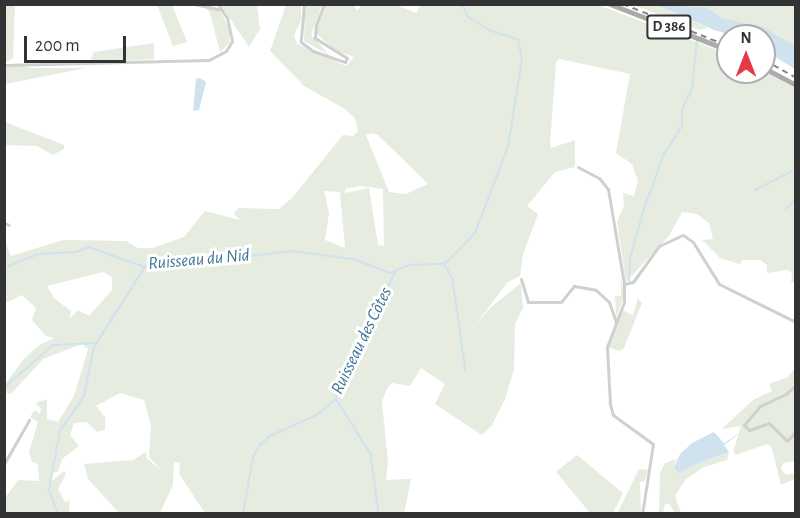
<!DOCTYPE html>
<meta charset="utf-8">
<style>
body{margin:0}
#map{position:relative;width:800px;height:518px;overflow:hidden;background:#fff;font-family:"Alegreya Sans",sans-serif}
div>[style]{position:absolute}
.green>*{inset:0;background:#e6ecdf}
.water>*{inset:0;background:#cfe2ee}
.stream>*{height:1.5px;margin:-0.75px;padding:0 0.75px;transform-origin:0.75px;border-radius:0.75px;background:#cfe2ee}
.minor>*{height:3px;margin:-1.5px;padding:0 1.5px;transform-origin:1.5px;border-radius:1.5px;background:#d0d0d0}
.primary>*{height:5px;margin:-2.5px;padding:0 2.5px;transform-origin:2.5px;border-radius:2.5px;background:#ababab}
.rail>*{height:1.5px;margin-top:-0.75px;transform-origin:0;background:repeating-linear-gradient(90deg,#888 0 6px,transparent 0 10.5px)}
span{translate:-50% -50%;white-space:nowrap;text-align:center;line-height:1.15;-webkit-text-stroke:6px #fff;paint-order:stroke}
.shield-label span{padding:2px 4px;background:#fff;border:2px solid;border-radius:4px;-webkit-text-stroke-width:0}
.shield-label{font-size:15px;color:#333;font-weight:700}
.water-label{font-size:18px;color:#3f7597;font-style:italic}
.frame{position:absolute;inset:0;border:6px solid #333;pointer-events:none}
.north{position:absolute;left:716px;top:24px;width:60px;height:60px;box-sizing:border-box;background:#fff;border:2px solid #adadad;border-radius:50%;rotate:0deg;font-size:16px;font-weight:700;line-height:24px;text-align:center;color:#333}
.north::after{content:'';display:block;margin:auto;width:21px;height:27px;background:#e63946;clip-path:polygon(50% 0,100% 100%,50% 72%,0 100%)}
.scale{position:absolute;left:24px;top:36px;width:102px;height:27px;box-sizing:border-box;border:3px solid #333;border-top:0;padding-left:8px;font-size:18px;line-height:21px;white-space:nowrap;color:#333;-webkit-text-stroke:4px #fff;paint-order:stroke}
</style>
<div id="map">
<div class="green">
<div style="clip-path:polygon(5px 4px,15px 5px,13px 58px,5px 63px)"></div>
<div style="clip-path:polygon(evenodd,421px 4px,598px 5px,728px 54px,728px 72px,764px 71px,795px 88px,795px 283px,791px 282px,792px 273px,787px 270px,767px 273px,767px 265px,760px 260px,742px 260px,740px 264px,720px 258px,702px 240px,713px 239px,709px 223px,697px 214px,682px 212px,669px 236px,626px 282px,617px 222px,624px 206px,623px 193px,634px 196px,638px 181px,632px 164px,616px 153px,630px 74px,560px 59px,556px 62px,550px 144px,551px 148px,575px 140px,575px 167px,555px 172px,527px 206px,538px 214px,523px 254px,520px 276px,508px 282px,472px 329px,490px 308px,521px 283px,523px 308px,515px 324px,514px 369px,505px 399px,492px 425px,482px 435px,435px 404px,445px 384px,421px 368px,410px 386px,392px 383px,388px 387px,382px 401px,388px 463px,386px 480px,411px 479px,404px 513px,205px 513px,179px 474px,180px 463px,174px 462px,173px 485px,160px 513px,119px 513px,88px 479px,84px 464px,133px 460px,146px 452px,147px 459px,161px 470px,149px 457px,151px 425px,144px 400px,120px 393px,96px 406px,105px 417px,105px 430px,97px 432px,87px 422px,74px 423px,70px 435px,79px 446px,62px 459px,58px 472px,51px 473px,52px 481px,64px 471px,66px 474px,58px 489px,65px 502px,70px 500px,69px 513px,5px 513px,5px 498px,18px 480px,39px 481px,38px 464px,32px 462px,29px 452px,38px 422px,30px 417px,35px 410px,40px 414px,41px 409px,36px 403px,47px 399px,47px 419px,58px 422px,74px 396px,88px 349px,82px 344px,43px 359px,11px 394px,5px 392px,5px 384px,24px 359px,39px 345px,54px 338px,46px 336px,32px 320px,36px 308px,22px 295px,5px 303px,4px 239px,11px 256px,63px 240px,126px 241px,138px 248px,153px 248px,184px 237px,205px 211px,240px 220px,234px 214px,238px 208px,279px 209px,292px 198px,343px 135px,353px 136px,358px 131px,355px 118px,345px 109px,304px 86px,270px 51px,286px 5px,301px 5px,301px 20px,294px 36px,297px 44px,346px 66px,354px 57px,334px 50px,315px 32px,326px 5px,354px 5px,357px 10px,363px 5px,396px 5px,416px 13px,421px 4px,372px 133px,378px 135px,428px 184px,406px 194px,389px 192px,366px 135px,372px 133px,421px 4px,360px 186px,383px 189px,384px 246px,378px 245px,369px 188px,345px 193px,345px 189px,360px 186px,421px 4px,324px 191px,340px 192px,345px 248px,325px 240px,329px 213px,324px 191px,421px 4px,103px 272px,112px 277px,112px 290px,89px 316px,78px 310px,70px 319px,71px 311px,55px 299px,47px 286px,103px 272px)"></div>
<div style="clip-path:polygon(157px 5px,172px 5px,187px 42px,173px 46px)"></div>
<div style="clip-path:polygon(221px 5px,257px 5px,260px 29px,249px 47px)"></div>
<div style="clip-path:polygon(305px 5px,322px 5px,311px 35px,329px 55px,304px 41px)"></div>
<div style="clip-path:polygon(633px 5px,657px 5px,708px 28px,700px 30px)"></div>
<div style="clip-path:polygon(678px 5px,795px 5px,795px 46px,764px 27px,722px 18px,707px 7px)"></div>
<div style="clip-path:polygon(206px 8px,221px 12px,230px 31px,229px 43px,220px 52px,210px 13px)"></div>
<div style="clip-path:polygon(154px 43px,154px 59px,89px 63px,94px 52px)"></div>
<div style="clip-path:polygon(15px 65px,33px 68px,86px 68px,5px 84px,4px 66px)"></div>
<div style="clip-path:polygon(5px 122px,64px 145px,64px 149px,53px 155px,37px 146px,5px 145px)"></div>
<div style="clip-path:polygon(621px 277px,624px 296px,616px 318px,615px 296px,621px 296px)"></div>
<div style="clip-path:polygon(638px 298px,642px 303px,624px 348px,619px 351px,608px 347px,622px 310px,633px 315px)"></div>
<div style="clip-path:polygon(795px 368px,795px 461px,783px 463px,781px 469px,786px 475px,793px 473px,795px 479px,781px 485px,772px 448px,767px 444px,736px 455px,733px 452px,741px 426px,722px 429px,753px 400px,772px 391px,769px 384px,788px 377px)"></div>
<div style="clip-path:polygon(729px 452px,727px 460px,704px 467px,686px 479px,675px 496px,681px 513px,675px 513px,669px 504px,665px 504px,663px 513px,659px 513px,660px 473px,665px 463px,676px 459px,674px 465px,679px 474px,695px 464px)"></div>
<div style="clip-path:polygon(577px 455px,623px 493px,613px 513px,590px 513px,556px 472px)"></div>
<div style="clip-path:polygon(639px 469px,648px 470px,645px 481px,640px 482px,641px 513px,617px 514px)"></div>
</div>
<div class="water">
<div style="clip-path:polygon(657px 5px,707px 7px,722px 18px,764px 27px,795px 46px,795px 69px,764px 50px,764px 36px,734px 36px,714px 30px)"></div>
<div style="clip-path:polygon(200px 78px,206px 82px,199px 110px,193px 111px,196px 79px)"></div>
<div style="clip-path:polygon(744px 430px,724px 445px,729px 452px,695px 464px,679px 474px,674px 467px,680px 454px,692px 443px,714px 432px,724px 443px)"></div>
</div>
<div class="stream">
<div style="left:755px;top:190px;width:46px;rotate:-27.1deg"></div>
<div style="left:786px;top:209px;width:14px;rotate:-45deg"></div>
<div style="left:445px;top:264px;width:18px;rotate:63deg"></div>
<div style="left:453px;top:280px;width:92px;rotate:81.9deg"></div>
<div style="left:4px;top:268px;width:37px;rotate:-22deg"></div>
<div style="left:38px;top:254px;width:38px;rotate:-3deg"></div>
<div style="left:76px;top:252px;width:14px;rotate:-21deg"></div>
<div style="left:89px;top:247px;width:59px;rotate:19.7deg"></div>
<div style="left:145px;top:267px;width:41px;rotate:-4.2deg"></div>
<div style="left:186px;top:264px;width:16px;rotate:-27deg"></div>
<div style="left:200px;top:257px;width:35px;rotate:2deg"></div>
<div style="left:235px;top:258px;width:56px;rotate:-7.1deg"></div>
<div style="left:291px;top:251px;width:63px;rotate:7.4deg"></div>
<div style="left:353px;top:259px;width:40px;rotate:20.2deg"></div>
<div style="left:391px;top:273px;width:20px;rotate:-24deg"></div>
<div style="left:409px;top:265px;width:36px;rotate:-2deg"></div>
<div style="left:445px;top:264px;width:43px;rotate:-45.9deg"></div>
<div style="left:475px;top:233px;width:92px;rotate:-69deg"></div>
<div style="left:508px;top:147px;width:88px;rotate:-80.9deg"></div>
<div style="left:522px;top:60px;width:20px;rotate:-101deg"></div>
<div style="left:518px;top:40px;width:29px;rotate:-162deg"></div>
<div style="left:490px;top:31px;width:26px;rotate:-148deg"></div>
<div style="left:468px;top:17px;width:14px;rotate:-115deg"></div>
<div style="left:629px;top:281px;width:22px;rotate:-87deg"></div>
<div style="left:630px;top:259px;width:52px;rotate:-74.4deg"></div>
<div style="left:644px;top:209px;width:59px;rotate:-70deg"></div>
<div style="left:664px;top:154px;width:33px;rotate:-57deg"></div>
<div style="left:682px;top:126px;width:16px;rotate:-90deg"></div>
<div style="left:682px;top:110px;width:23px;rotate:-65deg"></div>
<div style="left:692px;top:89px;width:48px;rotate:-84.1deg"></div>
<div style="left:4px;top:388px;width:65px;rotate:-41.3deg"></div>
<div style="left:53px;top:345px;width:44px;rotate:-2.6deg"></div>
<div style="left:337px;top:400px;width:64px;rotate:57.8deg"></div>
<div style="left:371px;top:454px;width:61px;rotate:82.4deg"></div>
<div style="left:58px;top:514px;width:26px;rotate:-111deg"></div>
<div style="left:49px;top:490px;width:60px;rotate:-79.4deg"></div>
<div style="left:60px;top:431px;width:42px;rotate:-55.6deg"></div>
<div style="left:84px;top:396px;width:50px;rotate:-78.5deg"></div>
<div style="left:94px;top:347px;width:95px;rotate:-57.5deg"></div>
<div style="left:243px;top:514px;width:58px;rotate:-80deg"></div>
<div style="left:253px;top:457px;width:14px;rotate:-60deg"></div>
<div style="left:260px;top:445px;width:13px;rotate:-42deg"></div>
<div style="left:270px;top:436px;width:51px;rotate:-24.1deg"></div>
<div style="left:317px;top:415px;width:25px;rotate:-40deg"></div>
<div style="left:336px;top:399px;width:30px;rotate:-75deg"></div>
<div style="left:344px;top:370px;width:112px;rotate:-62.3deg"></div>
</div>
<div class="minor">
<div style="left:194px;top:4px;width:29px;rotate:12deg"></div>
<div style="left:304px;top:4px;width:38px;rotate:95deg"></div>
<div style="left:301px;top:42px;width:15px;rotate:37deg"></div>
<div style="left:313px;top:51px;width:34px;rotate:19deg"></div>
<div style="left:345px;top:62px;width:4px;rotate:-63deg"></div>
<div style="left:347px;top:58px;width:38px;rotate:-148deg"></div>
<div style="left:315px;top:38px;width:13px;rotate:-86deg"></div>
<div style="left:316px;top:25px;width:22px;rotate:-69deg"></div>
<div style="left:4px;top:65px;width:205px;rotate:-1.4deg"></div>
<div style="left:209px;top:60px;width:19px;rotate:-28deg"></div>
<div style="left:226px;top:51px;width:12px;rotate:-59deg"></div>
<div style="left:232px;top:41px;width:24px;rotate:-102deg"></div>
<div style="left:227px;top:18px;width:17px;rotate:-123deg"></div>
<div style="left:578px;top:167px;width:24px;rotate:28deg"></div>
<div style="left:599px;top:178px;width:14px;rotate:51deg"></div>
<div style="left:608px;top:189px;width:96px;rotate:80.4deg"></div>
<div style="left:624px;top:284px;width:9px;rotate:-13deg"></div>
<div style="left:633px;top:282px;width:44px;rotate:-54.2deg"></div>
<div style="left:659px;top:246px;width:26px;rotate:-25deg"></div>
<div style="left:683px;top:235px;width:12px;rotate:35deg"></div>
<div style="left:693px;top:242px;width:49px;rotate:58.2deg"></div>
<div style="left:719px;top:284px;width:86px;rotate:26.3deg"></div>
<div style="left:4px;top:223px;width:5px;rotate:22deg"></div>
<div style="left:521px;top:279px;width:24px;rotate:73deg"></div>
<div style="left:528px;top:302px;width:33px"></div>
<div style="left:561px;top:302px;width:21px;rotate:-51deg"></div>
<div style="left:574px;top:286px;width:22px;rotate:10deg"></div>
<div style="left:596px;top:290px;width:18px;rotate:43deg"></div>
<div style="left:609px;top:302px;width:21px;rotate:71deg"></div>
<div style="left:624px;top:284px;width:18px;rotate:90deg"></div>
<div style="left:624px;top:302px;width:48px;rotate:110.7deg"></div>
<div style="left:607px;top:347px;width:57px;rotate:87deg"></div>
<div style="left:610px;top:404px;width:11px;rotate:75deg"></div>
<div style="left:613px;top:415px;width:49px;rotate:35.9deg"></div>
<div style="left:653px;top:444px;width:71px;rotate:98.9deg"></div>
<div style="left:796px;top:385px;width:13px;rotate:138deg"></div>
<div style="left:786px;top:394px;width:29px;rotate:155deg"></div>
<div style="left:760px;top:406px;width:25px;rotate:130deg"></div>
<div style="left:744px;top:425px;width:7px;rotate:45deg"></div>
<div style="left:749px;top:430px;width:21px;rotate:-19deg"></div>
<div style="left:769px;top:423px;width:25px;rotate:45deg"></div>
<div style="left:787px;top:441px;width:13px;rotate:-48deg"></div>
<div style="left:4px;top:464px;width:51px;rotate:-60.4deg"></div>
</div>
<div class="primary">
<div style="left:610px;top:4px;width:127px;rotate:21.3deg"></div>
<div style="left:764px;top:68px;width:36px;rotate:28deg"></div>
</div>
<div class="rail">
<div style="left:623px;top:4px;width:113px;rotate:21.8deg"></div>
<div style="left:764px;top:60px;width:37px;rotate:29deg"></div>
</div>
<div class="shield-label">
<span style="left:669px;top:27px">D 386</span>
</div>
<div class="water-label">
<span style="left:199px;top:260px;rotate:-5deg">Ruisseau du Nid</span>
<span style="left:362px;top:341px;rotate:-64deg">Ruisseau des Côtes</span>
</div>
<div class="frame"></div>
<div class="north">N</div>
<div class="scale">200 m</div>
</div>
